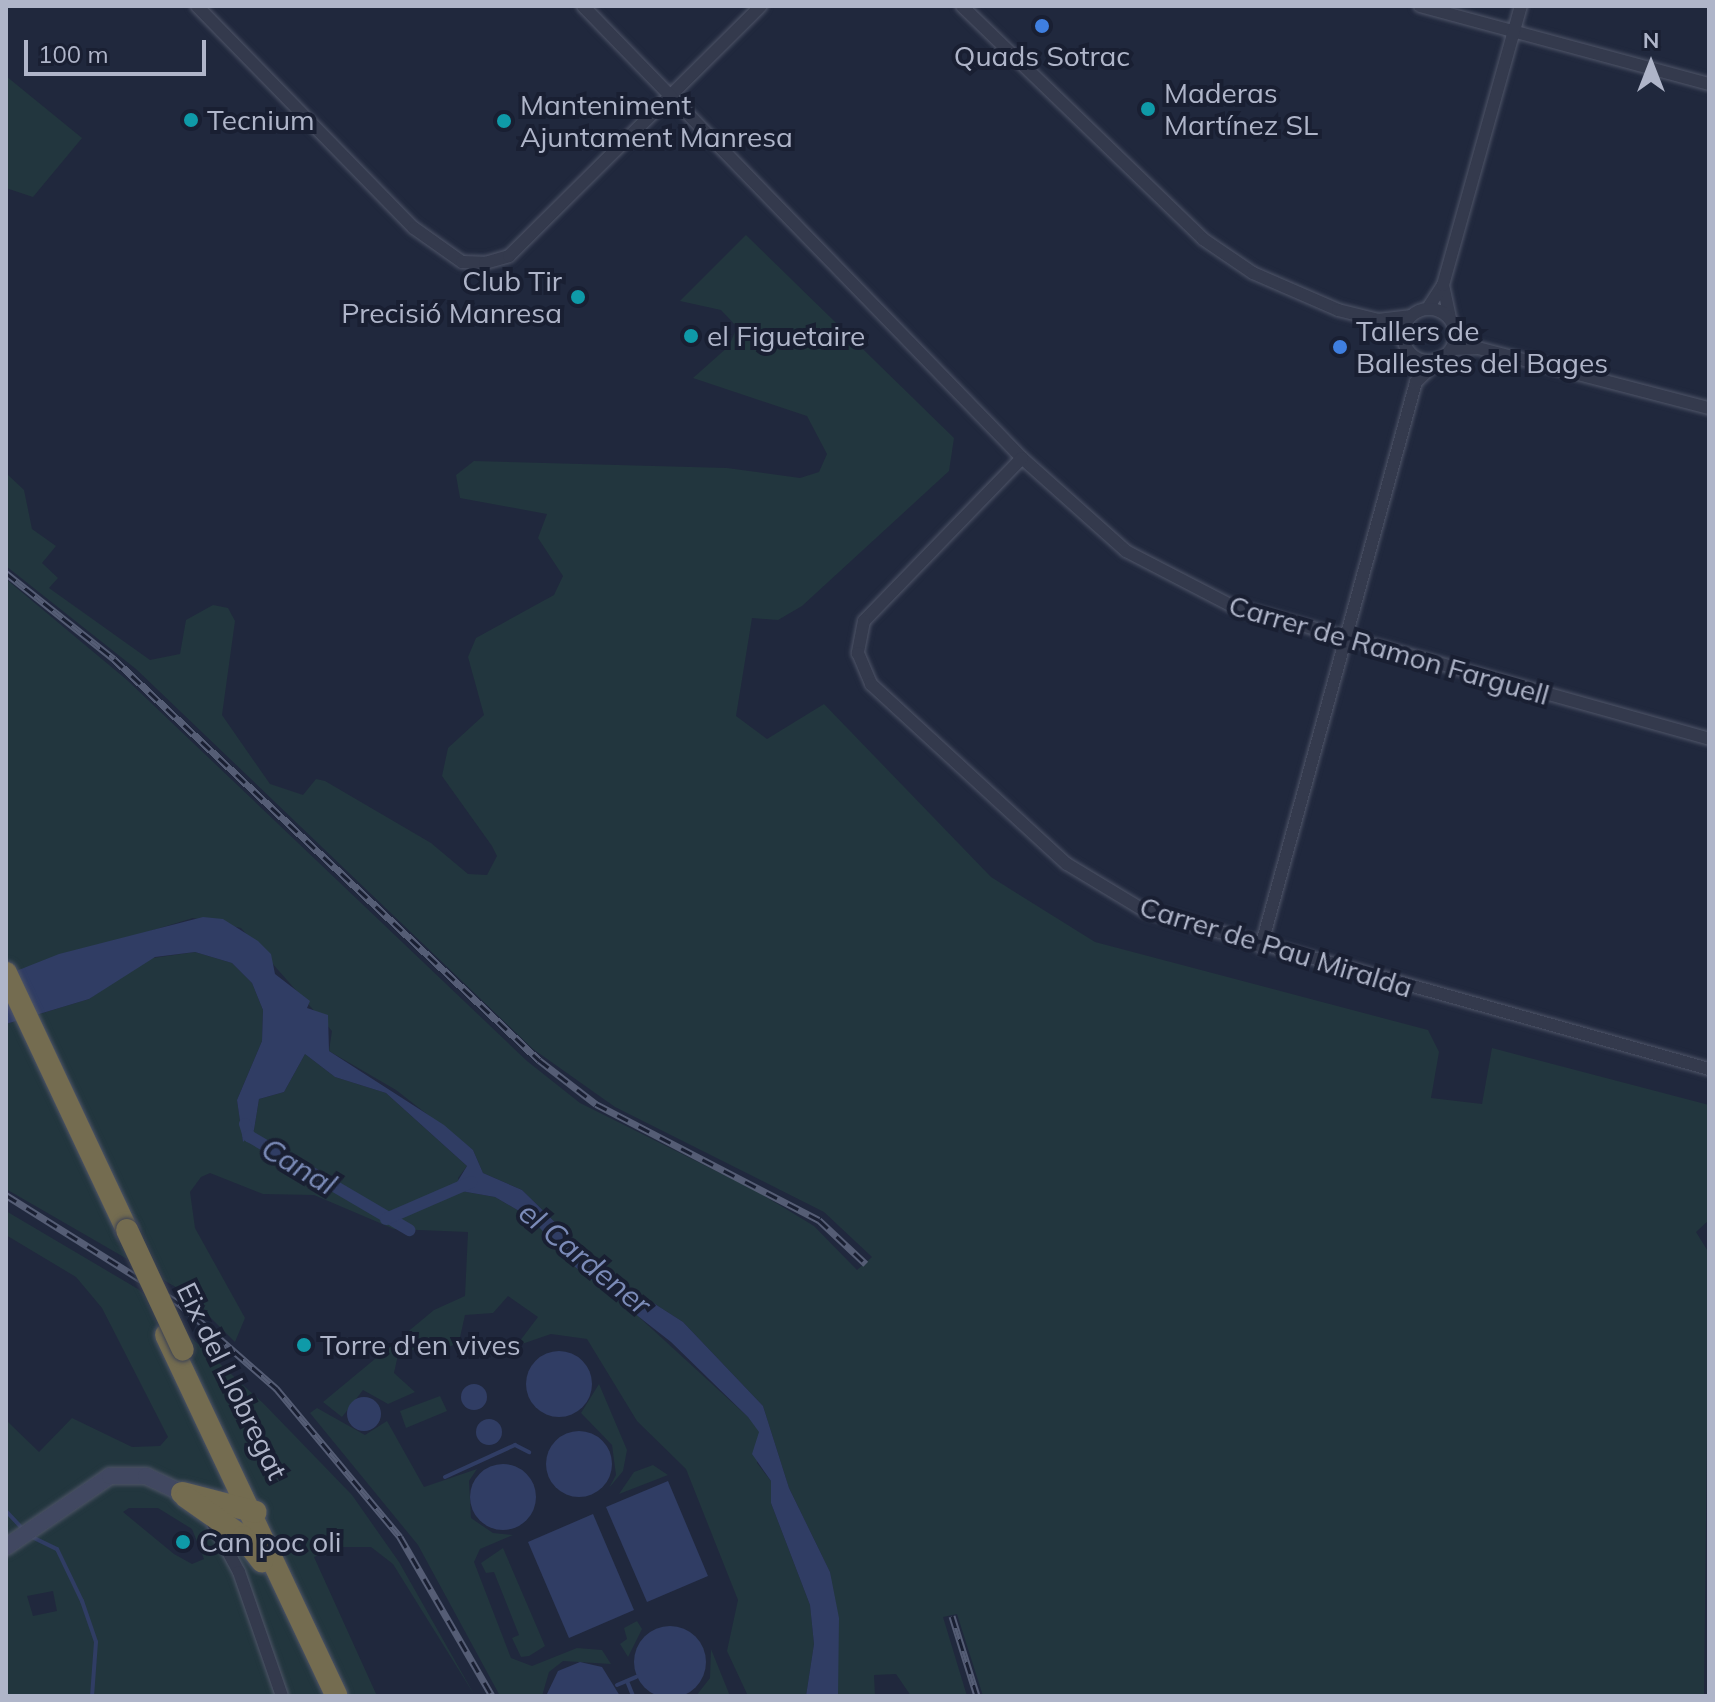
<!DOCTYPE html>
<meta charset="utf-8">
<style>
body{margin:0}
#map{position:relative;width:1715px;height:1702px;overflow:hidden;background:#20283d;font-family:Mulish,sans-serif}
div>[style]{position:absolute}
.green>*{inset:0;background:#22363e}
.water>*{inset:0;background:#303d64}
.round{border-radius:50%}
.stream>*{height:4px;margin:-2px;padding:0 2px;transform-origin:2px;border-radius:2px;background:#303d64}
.canal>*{height:12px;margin:-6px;padding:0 6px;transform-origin:6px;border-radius:6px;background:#303d64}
.roads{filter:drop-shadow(0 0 2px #4f5568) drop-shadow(0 0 2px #4f5568)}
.street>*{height:12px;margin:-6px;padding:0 6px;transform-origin:6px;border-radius:6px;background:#343a4d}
.street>.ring{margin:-6px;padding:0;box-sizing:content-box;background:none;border:12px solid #343a4d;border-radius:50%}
.secondary>*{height:16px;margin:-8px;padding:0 8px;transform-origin:8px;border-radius:8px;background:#414861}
.highway>*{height:22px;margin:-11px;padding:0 11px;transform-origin:11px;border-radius:11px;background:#746c50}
.rail>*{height:7px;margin-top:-3.5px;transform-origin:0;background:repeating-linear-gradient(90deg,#191f32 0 12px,#555d75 0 24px);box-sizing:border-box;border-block:2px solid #555d75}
.bridges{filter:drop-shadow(0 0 2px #3c4255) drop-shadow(0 0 2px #3c4255)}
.highway-bridge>*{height:22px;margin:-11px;padding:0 11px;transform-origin:11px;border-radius:11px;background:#746c50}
.dots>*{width:22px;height:22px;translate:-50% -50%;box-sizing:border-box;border:4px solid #191f32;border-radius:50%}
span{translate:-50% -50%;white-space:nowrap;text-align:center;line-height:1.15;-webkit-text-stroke:8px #191f32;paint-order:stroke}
.poi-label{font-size:28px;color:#afb5c9}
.left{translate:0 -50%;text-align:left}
.right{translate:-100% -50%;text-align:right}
.street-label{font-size:28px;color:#afb5c9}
.water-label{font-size:30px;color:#7b8bb8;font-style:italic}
.frame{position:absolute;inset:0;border:8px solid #afb5c9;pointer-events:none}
.north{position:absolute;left:1611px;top:24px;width:80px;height:80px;-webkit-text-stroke:6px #191f32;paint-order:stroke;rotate:0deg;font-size:22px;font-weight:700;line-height:32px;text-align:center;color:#afb5c9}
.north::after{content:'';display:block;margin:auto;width:28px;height:36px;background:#afb5c9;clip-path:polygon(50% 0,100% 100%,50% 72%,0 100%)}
.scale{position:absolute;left:24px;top:40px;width:182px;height:36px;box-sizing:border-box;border:4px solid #afb5c9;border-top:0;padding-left:10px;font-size:24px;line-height:28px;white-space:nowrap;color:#afb5c9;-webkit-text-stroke:6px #191f32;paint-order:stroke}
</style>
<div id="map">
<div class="green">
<div style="clip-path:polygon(6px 76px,82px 138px,33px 197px,6px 188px)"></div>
<div style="clip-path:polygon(746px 235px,954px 438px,949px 471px,802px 606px,778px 620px,752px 618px,736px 716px,767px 739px,824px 704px,991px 877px,1095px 942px,1428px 1030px,1439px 1052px,1431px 1098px,1482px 1104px,1492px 1048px,1709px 1105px,1709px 1220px,1696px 1232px,1709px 1253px,1704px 1696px,983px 1696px,957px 1614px,943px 1617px,967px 1696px,911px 1696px,896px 1674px,874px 1675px,875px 1696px,838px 1696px,830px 1572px,789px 1488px,763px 1406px,683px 1322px,608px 1274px,522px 1190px,483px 1173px,473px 1150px,396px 1090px,329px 1051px,332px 1031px,241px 928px,193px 918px,6px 975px,6px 579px,127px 680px,527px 1061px,580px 1103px,756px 1191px,814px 1226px,857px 1270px,872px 1257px,824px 1212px,615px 1107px,533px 1049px,136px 669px,6px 566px,6px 473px,24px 490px,32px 529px,56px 546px,42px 563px,58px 578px,49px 588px,150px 660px,180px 654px,186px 620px,213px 605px,228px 608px,235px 621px,222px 715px,270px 784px,303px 795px,316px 779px,325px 781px,431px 843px,468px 874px,487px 875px,497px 856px,492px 846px,442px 776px,448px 748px,484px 715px,468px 657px,476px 638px,554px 595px,563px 576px,538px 538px,547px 514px,460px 498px,456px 475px,474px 461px,727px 468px,800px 478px,819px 472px,827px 454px,807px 416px,693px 378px,729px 346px,737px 327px,721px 310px,680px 301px)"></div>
<div style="clip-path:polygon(195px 952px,232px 963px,252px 983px,263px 1010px,262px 1041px,237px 1100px,243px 1141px,254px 1130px,259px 1099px,284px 1092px,305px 1054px,335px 1077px,386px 1093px,467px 1166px,458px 1178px,461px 1191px,495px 1197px,531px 1218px,748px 1417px,760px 1432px,757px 1463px,771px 1481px,771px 1503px,810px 1605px,814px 1644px,806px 1696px,748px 1696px,727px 1651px,738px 1600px,686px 1469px,637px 1421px,587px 1339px,551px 1334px,516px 1346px,538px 1317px,508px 1296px,493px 1313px,465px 1315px,459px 1342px,435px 1354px,422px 1347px,398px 1355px,394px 1373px,415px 1392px,388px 1404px,363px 1390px,342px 1417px,323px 1402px,434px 1310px,465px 1296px,468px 1232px,394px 1229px,314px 1195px,263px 1194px,210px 1173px,201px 1177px,190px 1192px,195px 1228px,245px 1318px,235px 1342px,186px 1293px,6px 1189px,6px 1024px,89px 999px,146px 959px)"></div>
<div style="clip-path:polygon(evenodd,6px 1211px,138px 1289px,264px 1404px,352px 1495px,399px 1562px,475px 1696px,393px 1564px,371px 1547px,340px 1547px,314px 1557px,377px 1696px,6px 1696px,6px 1420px,39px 1452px,72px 1418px,132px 1447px,160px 1446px,168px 1437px,102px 1308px,76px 1277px,6px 1235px,6px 1211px,129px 1508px,158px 1508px,192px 1529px,204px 1559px,192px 1564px,174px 1554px,123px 1512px,129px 1508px,6px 1211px,53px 1591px,57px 1611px,33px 1616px,27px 1596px,53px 1591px)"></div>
<div style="clip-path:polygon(599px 1384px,627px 1450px,623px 1471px,609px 1488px,616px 1475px,612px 1445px,581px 1413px)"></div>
<div style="clip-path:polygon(440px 1396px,447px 1411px,406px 1428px,400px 1411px)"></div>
<div style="clip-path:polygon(317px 1408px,365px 1435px,387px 1421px,424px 1487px,477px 1469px,469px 1481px,471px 1518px,493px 1533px,513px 1535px,480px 1549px,474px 1562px,511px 1658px,532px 1666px,577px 1648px,602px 1650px,611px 1664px,563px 1661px,549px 1672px,542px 1696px,500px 1696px,418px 1545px,310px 1413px)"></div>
<div style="clip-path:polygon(653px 1465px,668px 1475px,619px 1494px,634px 1472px)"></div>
<div style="clip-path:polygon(503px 1548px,545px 1646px,529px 1656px,521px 1657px,512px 1638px,519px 1635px,494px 1572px,486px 1573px,481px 1563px)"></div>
<div style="clip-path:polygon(637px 1621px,642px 1629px,628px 1657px,620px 1644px,627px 1639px,624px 1628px)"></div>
<div style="clip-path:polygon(711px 1649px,730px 1696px,696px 1696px,710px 1678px)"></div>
</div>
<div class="water">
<div style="clip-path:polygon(203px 917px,223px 919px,258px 941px,271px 954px,275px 974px,310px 1001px,307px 1008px,328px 1015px,329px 1051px,444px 1125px,473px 1150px,483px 1173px,522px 1190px,608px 1274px,683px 1322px,763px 1406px,789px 1488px,830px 1572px,839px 1618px,838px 1696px,806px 1696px,814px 1644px,810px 1605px,771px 1503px,771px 1481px,752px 1454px,759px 1432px,748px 1417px,671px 1342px,574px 1266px,531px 1218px,495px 1197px,461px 1191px,456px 1184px,467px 1166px,386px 1093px,335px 1077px,305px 1054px,284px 1092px,259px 1099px,254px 1130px,243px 1142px,237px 1100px,262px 1041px,263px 1010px,252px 983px,232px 963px,195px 952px,155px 957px,89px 999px,6px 1024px,6px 975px,59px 954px)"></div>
<div class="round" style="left:526px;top:1351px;width:66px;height:66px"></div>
<div class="round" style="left:461px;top:1384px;width:26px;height:26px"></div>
<div class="round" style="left:347px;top:1397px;width:34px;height:34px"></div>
<div class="round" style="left:476px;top:1419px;width:26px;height:26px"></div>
<div class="round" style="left:546px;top:1431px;width:66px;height:66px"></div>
<div class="round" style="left:470px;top:1464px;width:66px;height:66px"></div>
<div style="clip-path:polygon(668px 1481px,708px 1576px,647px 1602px,606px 1507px)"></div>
<div style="clip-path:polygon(593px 1514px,634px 1610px,569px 1638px,528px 1542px)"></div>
<div class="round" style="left:634px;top:1626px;width:72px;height:72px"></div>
<div style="clip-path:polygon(580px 1662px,602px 1667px,620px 1696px,546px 1696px,558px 1671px)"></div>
</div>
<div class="stream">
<div style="left:445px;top:1477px;width:77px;rotate:-24.6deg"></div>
<div style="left:515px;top:1445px;width:16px;rotate:27deg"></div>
<div style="left:6px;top:1511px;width:26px;rotate:47deg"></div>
<div style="left:30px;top:1536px;width:30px;rotate:26deg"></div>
<div style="left:57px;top:1549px;width:58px;rotate:64.3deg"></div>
<div style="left:82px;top:1601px;width:43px;rotate:71.1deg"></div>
<div style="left:96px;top:1642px;width:54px;rotate:94.2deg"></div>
<div style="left:627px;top:1681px;width:16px;rotate:68deg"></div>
<div style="left:617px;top:1685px;width:21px;rotate:-23deg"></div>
</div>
<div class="canal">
<div style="left:245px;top:1124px;width:13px;rotate:72deg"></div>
<div style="left:249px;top:1136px;width:186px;rotate:30.4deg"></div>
<div style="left:386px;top:1219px;width:93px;rotate:-23.5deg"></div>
</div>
<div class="roads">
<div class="street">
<div style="left:197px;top:6px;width:310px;rotate:45.7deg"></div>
<div style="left:414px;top:228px;width:59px;rotate:35.3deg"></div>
<div style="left:462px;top:262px;width:23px;rotate:2deg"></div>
<div style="left:485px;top:263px;width:25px;rotate:-16deg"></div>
<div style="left:509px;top:256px;width:355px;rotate:-44.8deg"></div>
<div style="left:583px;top:6px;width:630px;rotate:45.84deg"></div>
<div style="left:1022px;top:458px;width:140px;rotate:41.8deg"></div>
<div style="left:1126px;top:551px;width:117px;rotate:27.4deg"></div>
<div style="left:1230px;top:605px;width:497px;rotate:15.6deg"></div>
<div style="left:962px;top:6px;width:335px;rotate:44deg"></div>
<div style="left:1203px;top:239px;width:60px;rotate:34.2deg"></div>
<div style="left:1253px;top:273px;width:93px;rotate:23.5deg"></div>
<div style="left:1338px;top:310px;width:41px;rotate:14deg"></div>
<div style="left:1378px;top:320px;width:32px;rotate:-7deg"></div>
<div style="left:1420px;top:6px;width:299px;rotate:15.1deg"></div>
<div style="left:1443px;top:285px;width:34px;rotate:78deg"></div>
<div style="left:1428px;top:308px;width:27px;rotate:-57deg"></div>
<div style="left:1443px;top:285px;width:290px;rotate:-74.4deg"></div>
<div class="ring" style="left:1403px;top:309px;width:40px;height:40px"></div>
<div style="left:1378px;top:320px;width:32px;rotate:39deg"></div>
<div style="left:1452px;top:349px;width:26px;rotate:-2deg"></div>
<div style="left:1478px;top:348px;width:239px;rotate:14.6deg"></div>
<div style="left:1022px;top:458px;width:227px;rotate:134.1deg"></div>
<div style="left:864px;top:621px;width:33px;rotate:101deg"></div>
<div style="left:858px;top:653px;width:34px;rotate:67deg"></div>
<div style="left:871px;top:684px;width:266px;rotate:42.6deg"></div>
<div style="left:1067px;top:864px;width:91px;rotate:31.1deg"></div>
<div style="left:1145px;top:911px;width:586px;rotate:15.65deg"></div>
<div style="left:1261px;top:947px;width:586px;rotate:-74.66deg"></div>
<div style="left:1416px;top:382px;width:32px;rotate:-44deg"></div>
<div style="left:210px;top:1518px;width:61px;rotate:61.8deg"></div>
<div style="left:239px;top:1572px;width:131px;rotate:70.9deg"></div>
</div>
<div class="secondary">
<div style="left:6px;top:1547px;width:126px;rotate:-34.3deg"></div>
<div style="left:110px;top:1476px;width:36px"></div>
<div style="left:146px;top:1476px;width:40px;rotate:25deg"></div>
</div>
<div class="highway">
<div style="left:6px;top:973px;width:284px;rotate:64.8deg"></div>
<div style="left:166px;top:1335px;width:399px;rotate:64.7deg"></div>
<div style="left:182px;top:1493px;width:76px;rotate:14.4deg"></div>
<div style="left:186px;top:1497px;width:70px;rotate:35.1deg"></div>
<div style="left:243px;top:1537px;width:31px;rotate:52deg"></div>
</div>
</div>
<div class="rail">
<div style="left:6px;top:573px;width:138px;rotate:38.5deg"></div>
<div style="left:114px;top:659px;width:584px;rotate:43.34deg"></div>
<div style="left:539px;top:1060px;width:72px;rotate:37.7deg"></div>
<div style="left:596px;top:1104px;width:251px;rotate:27.5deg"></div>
<div style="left:819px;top:1220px;width:64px;rotate:43.1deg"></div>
<div style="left:6px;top:1195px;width:205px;rotate:32.1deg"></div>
<div style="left:180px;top:1304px;width:128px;rotate:41.2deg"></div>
<div style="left:276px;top:1388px;width:194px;rotate:50.2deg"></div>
<div style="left:400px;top:1537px;width:184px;rotate:59.9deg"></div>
<div style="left:952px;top:1616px;width:84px;rotate:72.6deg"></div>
</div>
<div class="bridges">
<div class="highway-bridge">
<div style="left:127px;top:1230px;width:132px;rotate:65deg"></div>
</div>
</div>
<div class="dots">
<div style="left:1042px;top:26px;background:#3f7fe0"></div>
<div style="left:1148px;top:109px;background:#0f9aa8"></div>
<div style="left:191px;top:120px;background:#0f9aa8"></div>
<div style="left:504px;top:121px;background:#0f9aa8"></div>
<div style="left:578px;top:297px;background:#0f9aa8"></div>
<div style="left:691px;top:336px;background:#0f9aa8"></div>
<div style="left:1340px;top:347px;background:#3f7fe0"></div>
<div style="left:304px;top:1345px;background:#0f9aa8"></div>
<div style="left:183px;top:1542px;background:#0f9aa8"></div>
</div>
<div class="poi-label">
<span style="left:1042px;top:56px">Quads Sotrac</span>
<span class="left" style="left:1164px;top:109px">Maderas<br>Martínez SL</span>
<span class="left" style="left:520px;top:121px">Manteniment<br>Ajuntament Manresa</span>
<span class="left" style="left:207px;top:120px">Tecnium</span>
<span class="right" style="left:562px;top:297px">Club Tir<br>Precisió Manresa</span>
<span class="left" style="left:1356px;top:347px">Tallers de<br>Ballestes del Bages</span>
<span class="left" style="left:707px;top:336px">el Figuetaire</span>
<span class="left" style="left:320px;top:1345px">Torre d'en vives</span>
<span class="left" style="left:199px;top:1542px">Can poc oli</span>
</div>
<div class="street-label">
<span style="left:1389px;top:650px;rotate:16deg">Carrer de Ramon Farguell</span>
<span style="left:1276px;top:947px;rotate:17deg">Carrer de Pau Miralda</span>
<span style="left:232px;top:1381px;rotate:64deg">Eix del Llobregat</span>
</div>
<div class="water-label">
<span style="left:299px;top:1166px;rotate:31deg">Canal</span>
<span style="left:585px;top:1258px;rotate:39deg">el Cardener</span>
</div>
<div class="frame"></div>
<div class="north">N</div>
<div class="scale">100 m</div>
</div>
